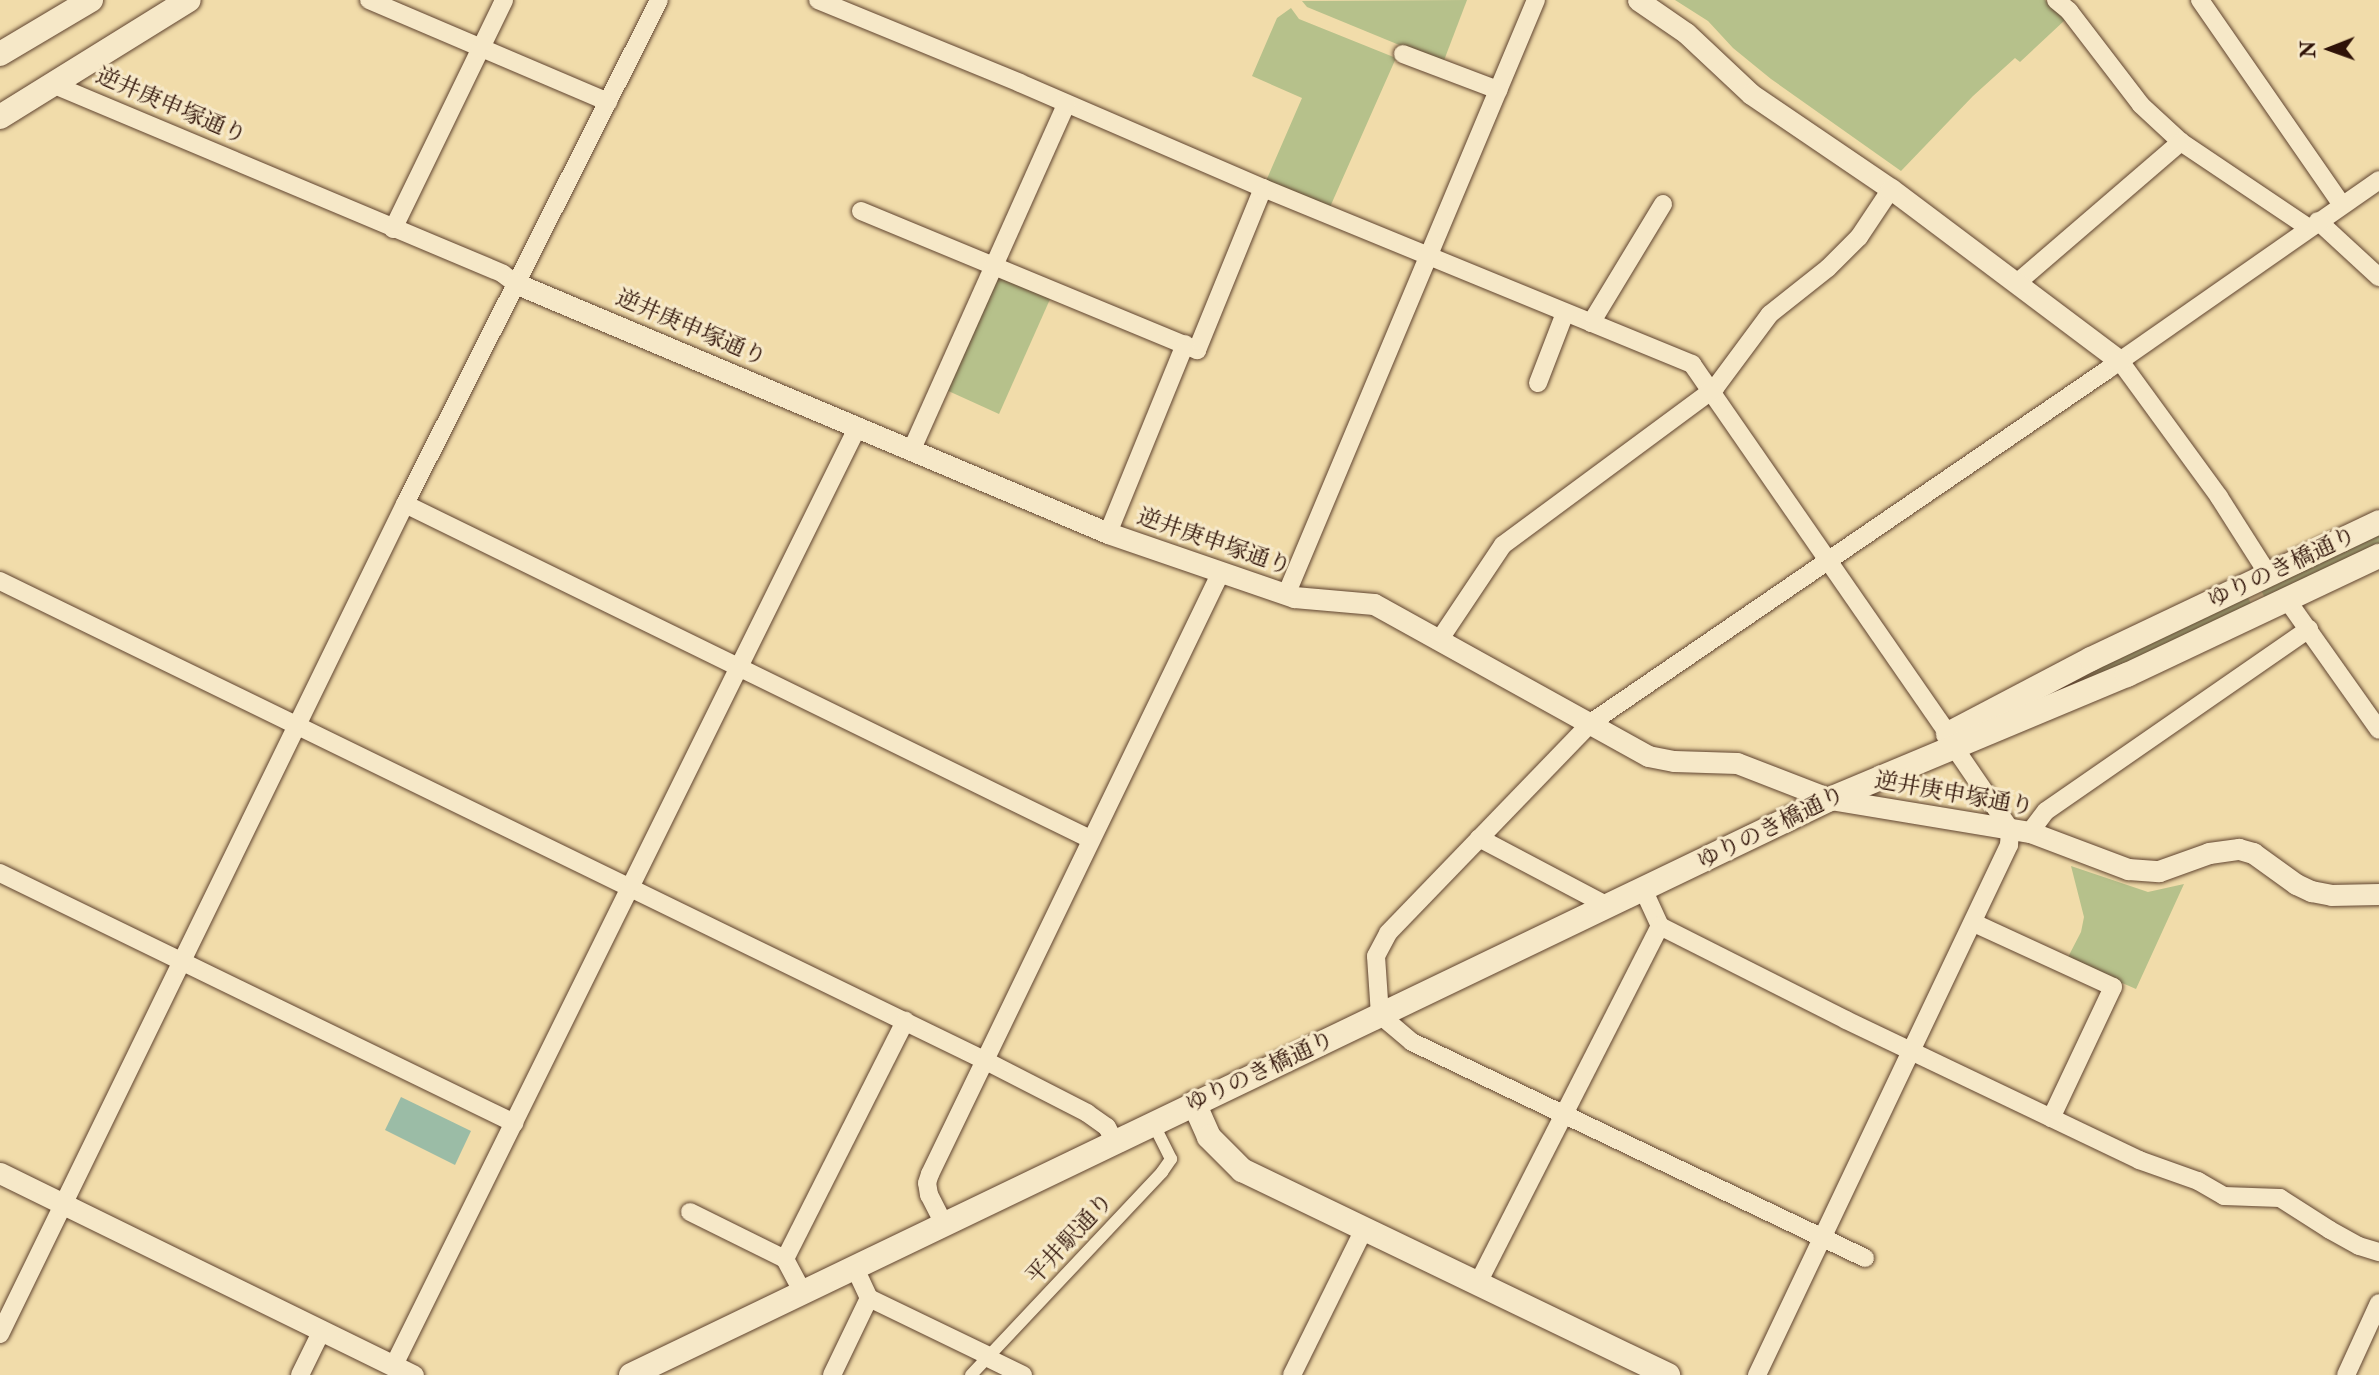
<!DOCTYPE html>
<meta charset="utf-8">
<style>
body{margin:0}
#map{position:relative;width:2379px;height:1375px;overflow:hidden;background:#f1dcaa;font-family:"IM FELL Double Pica","Noto Serif JP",serif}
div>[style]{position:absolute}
.green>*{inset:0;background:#b6c18b}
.water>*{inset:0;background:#9bbca6}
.roads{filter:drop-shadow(0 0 2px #604430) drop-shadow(0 0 2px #604430)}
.pedestrian>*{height:12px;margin:-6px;padding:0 6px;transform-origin:6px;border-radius:6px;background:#f6e8c8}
.minor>*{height:18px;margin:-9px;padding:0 9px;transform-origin:9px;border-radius:9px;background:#f6e8c8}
.tertiary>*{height:21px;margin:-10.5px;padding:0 10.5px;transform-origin:10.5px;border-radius:10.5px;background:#f6e8c8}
.secondary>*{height:24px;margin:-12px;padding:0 12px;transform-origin:12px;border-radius:12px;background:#f6e8c8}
span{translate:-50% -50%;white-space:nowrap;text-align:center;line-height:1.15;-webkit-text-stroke:6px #f6e8c8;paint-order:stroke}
.street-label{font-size:23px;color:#2f1207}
.north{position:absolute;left:2295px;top:14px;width:70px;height:70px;-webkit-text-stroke:5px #f6e8c8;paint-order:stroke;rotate:269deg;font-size:19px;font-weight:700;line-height:28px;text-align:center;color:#2f1207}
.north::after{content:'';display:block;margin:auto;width:24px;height:32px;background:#2f1207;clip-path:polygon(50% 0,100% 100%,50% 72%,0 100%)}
</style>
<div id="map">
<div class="green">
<div style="clip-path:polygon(1467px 0,1443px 63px,1307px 7px,1302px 1px)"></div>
<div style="clip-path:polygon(1675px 0,2045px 0,2065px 20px,2020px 62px,2015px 58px,1973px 96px,1901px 171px,1771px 79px,1733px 48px,1708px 21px)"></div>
<div style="clip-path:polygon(1291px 8px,1299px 19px,1396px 58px,1330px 207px,1266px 181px,1302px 98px,1252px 76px,1277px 18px)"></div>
<div style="clip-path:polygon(995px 273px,1051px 297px,999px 414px,944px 389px)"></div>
<div style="clip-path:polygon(2379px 533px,2379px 543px,2266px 600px,2260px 588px)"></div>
<div style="clip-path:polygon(2246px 594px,2253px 607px,2117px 670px,2031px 703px)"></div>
<div style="clip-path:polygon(2071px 866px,2148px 892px,2184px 884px,2136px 989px,2067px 959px,2081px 932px,2084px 917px)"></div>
</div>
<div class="water">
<div style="clip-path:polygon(401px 1097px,471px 1131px,455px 1165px,385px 1130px)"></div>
</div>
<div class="roads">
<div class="pedestrian">
<div style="left:971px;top:1375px;width:279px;rotate:-46.7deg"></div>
<div style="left:1162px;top:1172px;width:16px;rotate:-55deg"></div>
<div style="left:1171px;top:1159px;width:40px;rotate:-116.6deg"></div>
</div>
<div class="minor">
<div style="left:369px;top:0;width:260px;rotate:23.1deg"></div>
<div style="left:818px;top:0;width:218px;rotate:22.3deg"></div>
<div style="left:1020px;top:83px;width:265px;rotate:23.4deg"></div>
<div style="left:1263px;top:188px;width:464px;rotate:22.3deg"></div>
<div style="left:1692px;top:364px;width:450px;rotate:55.3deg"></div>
<div style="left:2056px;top:0;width:17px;rotate:40deg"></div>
<div style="left:2069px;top:11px;width:118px;rotate:52.5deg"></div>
<div style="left:2141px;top:105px;width:54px;rotate:42.8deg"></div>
<div style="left:2181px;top:142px;width:154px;rotate:33.9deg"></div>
<div style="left:2200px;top:0;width:249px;rotate:55.3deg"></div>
<div style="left:1403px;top:54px;width:102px;rotate:20.8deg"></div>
<div style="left:52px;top:84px;width:489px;rotate:22.8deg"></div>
<div style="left:503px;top:274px;width:15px;rotate:37deg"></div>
<div style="left:861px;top:211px;width:364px;rotate:22.5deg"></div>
<div style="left:1197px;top:350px;width:175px;rotate:-67.8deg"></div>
<div style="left:2318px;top:221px;width:83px;rotate:42.6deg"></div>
<div style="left:393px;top:229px;width:254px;rotate:-64.1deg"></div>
<div style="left:2018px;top:282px;width:215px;rotate:-40.7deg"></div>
<div style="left:1591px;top:323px;width:139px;rotate:-58.8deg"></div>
<div style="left:2120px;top:361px;width:168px;rotate:53.9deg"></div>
<div style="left:2219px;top:497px;width:91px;rotate:57.5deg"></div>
<div style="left:1538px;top:383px;width:75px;rotate:-68.9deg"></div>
<div style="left:912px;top:449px;width:378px;rotate:-65.9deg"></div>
<div style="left:405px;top:504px;width:763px;rotate:26.06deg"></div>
<div style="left:1108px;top:533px;width:204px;rotate:-67.8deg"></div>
<div style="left:0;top:581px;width:1097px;rotate:25.96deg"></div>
<div style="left:986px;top:1061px;width:114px;rotate:27.2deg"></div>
<div style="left:1087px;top:1113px;width:24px;rotate:35deg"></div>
<div style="left:1107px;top:1127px;width:18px;rotate:63deg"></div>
<div style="left:1286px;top:595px;width:645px;rotate:-67.21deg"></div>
<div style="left:2287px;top:600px;width:159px;rotate:54.7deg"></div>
<div style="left:1440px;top:639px;width:113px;rotate:-56.2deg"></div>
<div style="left:1503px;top:545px;width:264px;rotate:-36.5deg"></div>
<div style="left:1715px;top:388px;width:92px;rotate:-53.4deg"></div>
<div style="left:1770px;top:314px;width:74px;rotate:-38.4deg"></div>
<div style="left:1828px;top:268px;width:44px;rotate:-45deg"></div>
<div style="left:1859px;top:237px;width:58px;rotate:-56.3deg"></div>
<div style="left:2030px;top:832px;width:26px;rotate:-53deg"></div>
<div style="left:2046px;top:811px;width:320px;rotate:-34.7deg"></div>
<div style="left:1479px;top:838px;width:146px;rotate:27.8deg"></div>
<div style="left:0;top:873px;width:572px;rotate:25.94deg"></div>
<div style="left:1643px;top:889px;width:41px;rotate:65.3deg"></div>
<div style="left:1660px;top:926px;width:208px;rotate:26.8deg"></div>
<div style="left:1846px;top:1020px;width:325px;rotate:25.5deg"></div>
<div style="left:2139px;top:1160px;width:63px;rotate:19.6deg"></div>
<div style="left:2198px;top:1181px;width:30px;rotate:30deg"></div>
<div style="left:2224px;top:1196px;width:56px;rotate:2deg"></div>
<div style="left:2280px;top:1198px;width:59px;rotate:32.6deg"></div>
<div style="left:2330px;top:1230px;width:33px;rotate:29deg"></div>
<div style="left:2359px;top:1246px;width:21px;rotate:17deg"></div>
<div style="left:1974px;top:923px;width:153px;rotate:24.7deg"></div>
<div style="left:2113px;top:987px;width:145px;rotate:115.3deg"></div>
<div style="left:690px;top:1212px;width:106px;rotate:26.3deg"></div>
<div style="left:944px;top:1224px;width:33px;rotate:-117deg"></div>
<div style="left:929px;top:1195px;width:12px;rotate:-99deg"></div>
<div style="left:927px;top:1183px;width:9px;rotate:-72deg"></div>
<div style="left:930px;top:1174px;width:669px;rotate:-64.2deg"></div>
<div style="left:1865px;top:1258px;width:502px;rotate:-154.51deg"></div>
<div style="left:1412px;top:1042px;width:42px;rotate:-139.8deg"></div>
<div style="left:1380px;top:1015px;width:59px;rotate:-93.9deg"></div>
<div style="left:1376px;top:956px;width:26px;rotate:-62deg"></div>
<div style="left:1388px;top:933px;width:293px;rotate:-46deg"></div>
<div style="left:1592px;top:722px;width:624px;rotate:-34.35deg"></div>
<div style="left:2107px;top:370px;width:332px;rotate:-34.9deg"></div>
<div style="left:854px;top:1266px;width:35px;rotate:65deg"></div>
<div style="left:869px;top:1298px;width:133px;rotate:25.8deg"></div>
<div style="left:1477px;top:1285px;width:403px;rotate:-63deg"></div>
<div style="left:802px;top:1291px;width:36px;rotate:-118deg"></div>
<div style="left:785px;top:1259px;width:267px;rotate:-63.2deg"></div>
<div style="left:0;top:1334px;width:924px;rotate:-63.99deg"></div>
<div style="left:405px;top:504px;width:564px;rotate:-63.25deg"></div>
<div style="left:988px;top:1358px;width:39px;rotate:26deg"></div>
<div style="left:394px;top:1365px;width:1047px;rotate:-63.7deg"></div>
<div style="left:300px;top:1375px;width:50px;rotate:-63.9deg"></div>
<div style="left:832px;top:1375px;width:85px;rotate:-64.3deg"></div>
<div style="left:1292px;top:1375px;width:163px;rotate:-63.7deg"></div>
<div style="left:1757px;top:1375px;width:587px;rotate:-64.57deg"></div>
<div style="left:2009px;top:845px;width:16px;rotate:-86deg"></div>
<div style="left:2010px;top:829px;width:99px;rotate:-124.3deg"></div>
<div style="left:2346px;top:1375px;width:79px;rotate:-65.4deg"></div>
</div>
<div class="tertiary">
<div style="left:1638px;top:0;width:58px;rotate:34.5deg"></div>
<div style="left:1686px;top:33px;width:89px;rotate:43.2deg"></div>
<div style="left:1751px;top:94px;width:169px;rotate:34.2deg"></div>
<div style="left:1891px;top:189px;width:286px;rotate:36.9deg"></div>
<div style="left:515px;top:283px;width:644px;rotate:22.86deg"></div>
<div style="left:1108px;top:533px;width:197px;rotate:19deg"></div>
<div style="left:1294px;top:597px;width:80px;rotate:5deg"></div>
<div style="left:1374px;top:604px;width:313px;rotate:29deg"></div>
<div style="left:1648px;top:756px;width:26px;rotate:11deg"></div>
<div style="left:1674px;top:761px;width:63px;rotate:1.8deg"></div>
<div style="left:1737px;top:763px;width:100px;rotate:21.2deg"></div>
<div style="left:1830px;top:799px;width:203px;rotate:9.4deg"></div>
<div style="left:2030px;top:832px;width:105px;rotate:20.7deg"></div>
<div style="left:2128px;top:869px;width:31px;rotate:4deg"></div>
<div style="left:2159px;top:871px;width:53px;rotate:-19.8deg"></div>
<div style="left:2209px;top:853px;width:30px;rotate:-8deg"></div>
<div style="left:2239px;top:849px;width:15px;rotate:16deg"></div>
<div style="left:2253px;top:853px;width:53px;rotate:35.8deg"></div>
<div style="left:2296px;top:884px;width:17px;rotate:25deg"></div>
<div style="left:2311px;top:891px;width:20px;rotate:11deg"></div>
<div style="left:2331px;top:895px;width:48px;rotate:-1.2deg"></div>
<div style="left:0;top:1173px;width:460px;rotate:26.1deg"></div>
</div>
<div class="secondary">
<div style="left:0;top:54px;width:106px;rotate:-30.7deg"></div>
<div style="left:0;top:117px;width:222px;rotate:-31.8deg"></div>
<div style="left:1948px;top:734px;width:161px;rotate:-27.7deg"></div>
<div style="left:2091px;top:659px;width:319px;rotate:-25.4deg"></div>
<div style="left:1194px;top:1103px;width:37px;rotate:66deg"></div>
<div style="left:1209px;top:1137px;width:47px;rotate:45deg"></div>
<div style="left:1242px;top:1170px;width:473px;rotate:25.7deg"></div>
<div style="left:631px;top:1375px;width:1330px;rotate:-25.66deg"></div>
<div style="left:1830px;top:799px;width:322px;rotate:-22.7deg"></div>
<div style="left:2127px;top:675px;width:279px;rotate:-25.3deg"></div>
</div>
</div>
<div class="street-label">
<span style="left:171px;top:106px;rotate:23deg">逆井庚申塚通り</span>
<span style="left:691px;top:328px;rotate:23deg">逆井庚申塚通り</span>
<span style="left:1214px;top:542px;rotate:19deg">逆井庚申塚通り</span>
<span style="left:2282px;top:568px;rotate:-25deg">ゆりのき橋通り</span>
<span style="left:1954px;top:794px;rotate:10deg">逆井庚申塚通り</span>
<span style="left:1771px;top:828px;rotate:-26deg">ゆりのき橋通り</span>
<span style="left:1260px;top:1072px;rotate:-25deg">ゆりのき橋通り</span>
<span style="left:1070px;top:1239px;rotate:-47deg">平井駅通り</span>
</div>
<div class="north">N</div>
</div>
